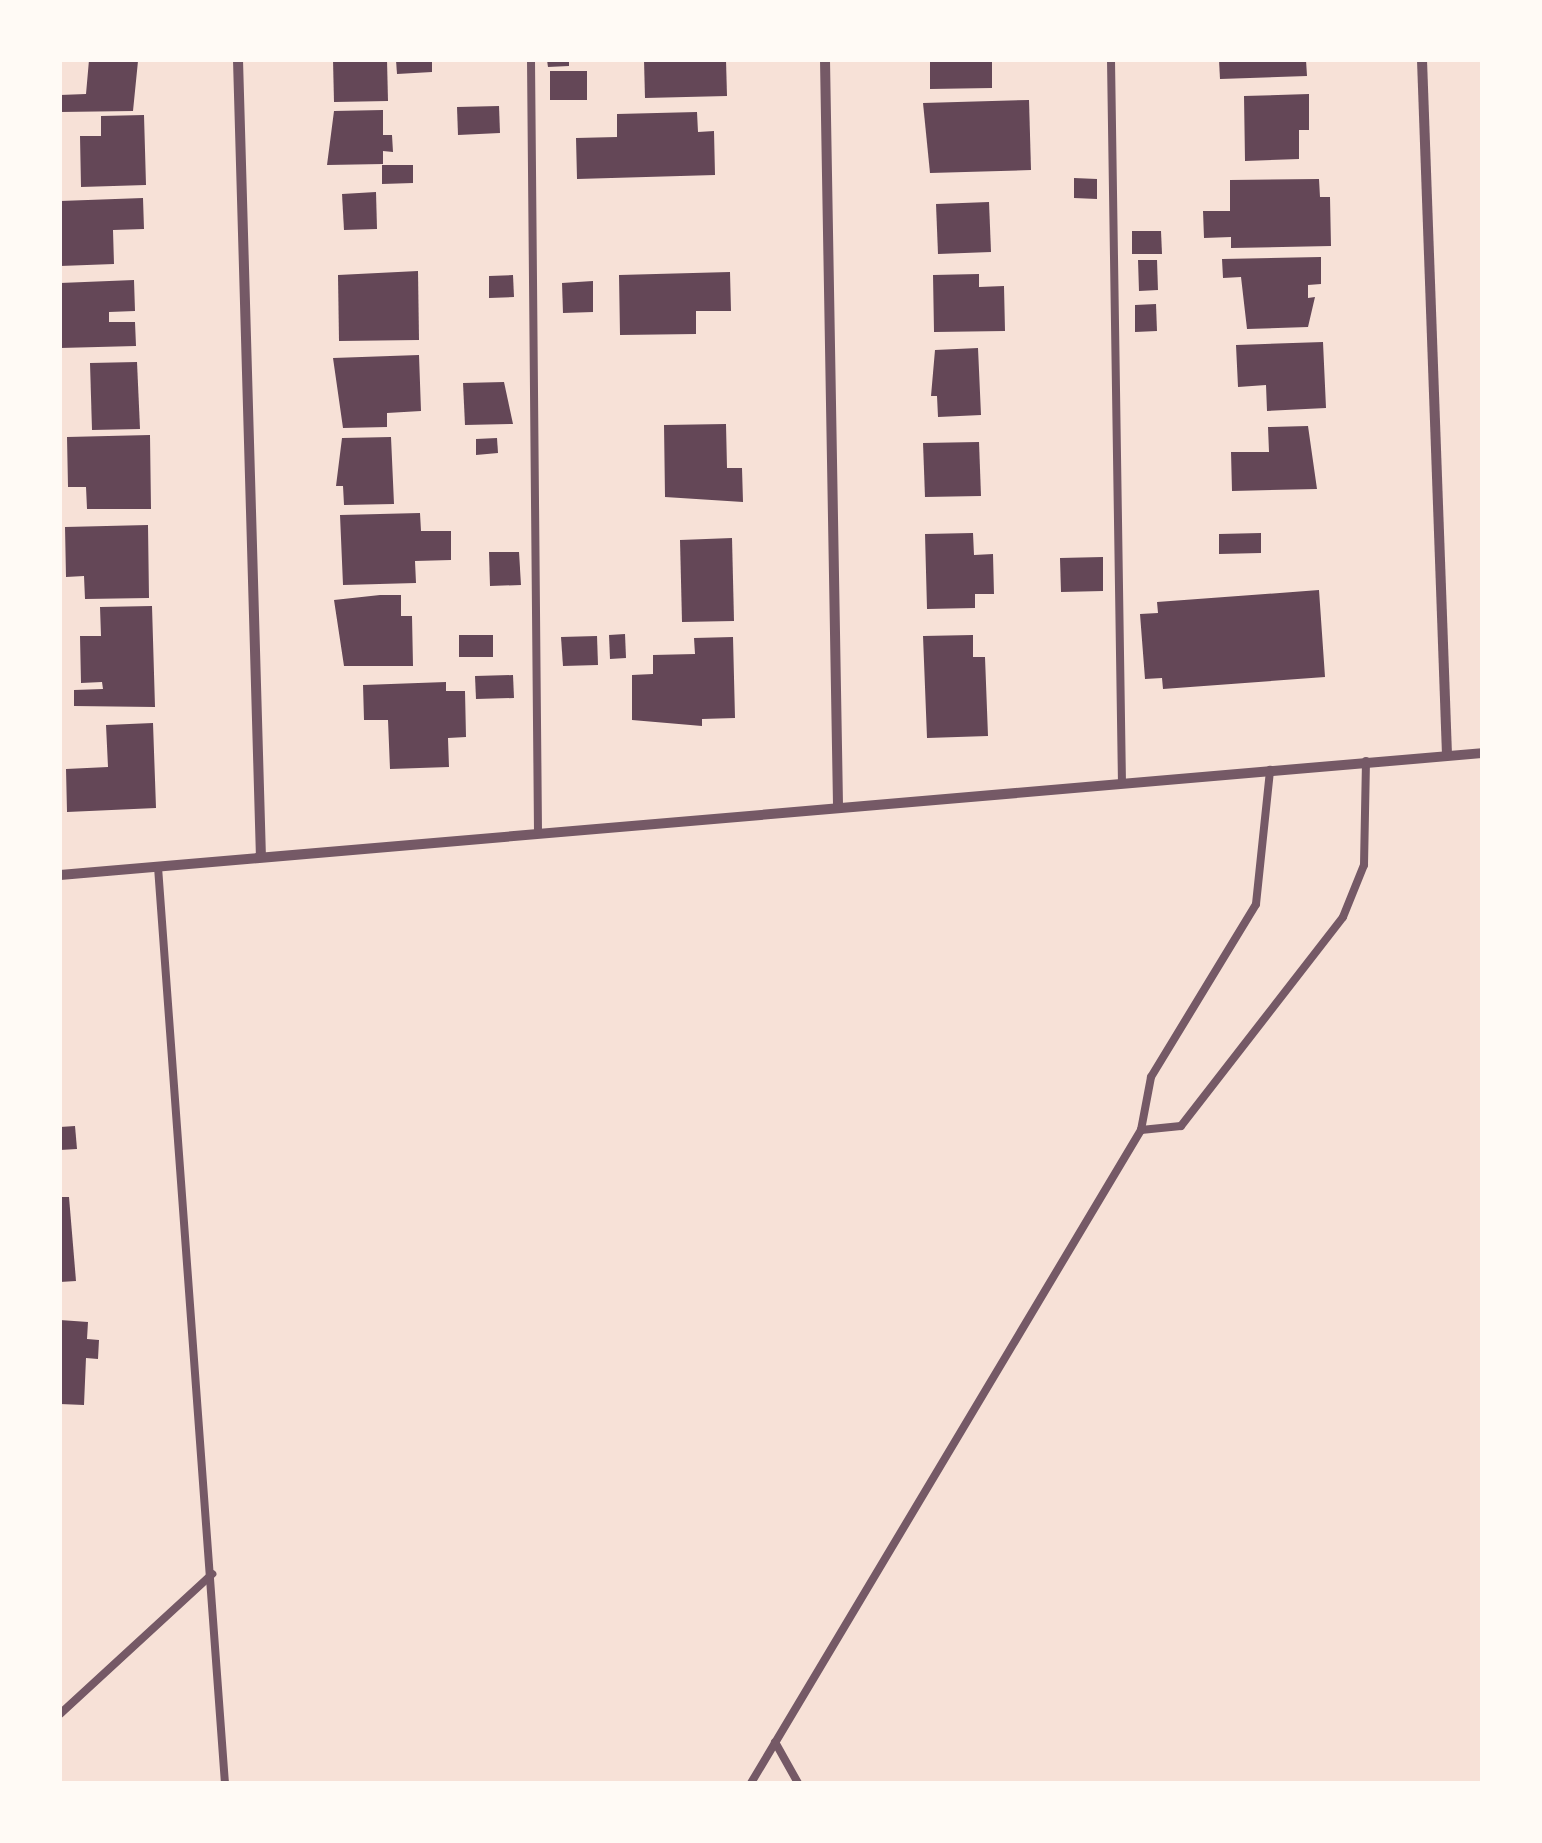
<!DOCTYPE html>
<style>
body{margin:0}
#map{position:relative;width:1542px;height:1843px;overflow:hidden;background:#f7e1d7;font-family:"Work Sans",sans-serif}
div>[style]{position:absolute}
.building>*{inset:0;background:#644757}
.service>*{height:8px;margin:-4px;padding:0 4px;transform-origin:4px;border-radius:4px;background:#755966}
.minor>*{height:10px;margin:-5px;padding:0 5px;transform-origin:5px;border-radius:5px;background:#755966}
span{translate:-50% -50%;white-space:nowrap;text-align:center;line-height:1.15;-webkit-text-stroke:8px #fffaf5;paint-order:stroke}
.frame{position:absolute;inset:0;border:62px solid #fffaf5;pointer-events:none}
</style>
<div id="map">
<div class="building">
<div style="clip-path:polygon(89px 60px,138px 61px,133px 111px,60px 112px,60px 95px,86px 94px)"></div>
<div style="clip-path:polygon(333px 60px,387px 60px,388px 101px,334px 102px)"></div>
<div style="clip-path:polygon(396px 60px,432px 60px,432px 72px,397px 74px)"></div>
<div style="clip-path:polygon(547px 60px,569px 60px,569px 66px,548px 67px)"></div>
<div style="clip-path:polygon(644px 60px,726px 60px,727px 96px,645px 98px)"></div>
<div style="clip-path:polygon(930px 60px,992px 60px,992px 88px,930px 89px)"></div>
<div style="clip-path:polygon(1219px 60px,1306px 60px,1307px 76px,1220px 79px)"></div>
<div style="clip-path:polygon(550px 71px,587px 71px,587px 100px,550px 100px)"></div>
<div style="clip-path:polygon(1309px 94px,1309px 130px,1299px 130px,1299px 159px,1245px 161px,1244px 96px)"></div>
<div style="clip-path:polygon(1029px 100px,1031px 170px,930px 173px,923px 103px)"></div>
<div style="clip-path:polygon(499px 106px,500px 133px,458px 135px,457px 107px)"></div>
<div style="clip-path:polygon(383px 110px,383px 135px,392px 135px,393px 152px,383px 151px,383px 164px,327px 165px,334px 111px)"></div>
<div style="clip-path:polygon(697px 112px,698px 132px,714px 131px,715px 175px,577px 179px,576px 138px,617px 137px,617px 114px)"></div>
<div style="clip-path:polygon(144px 115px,146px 185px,81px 187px,80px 136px,101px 136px,101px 116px)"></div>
<div style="clip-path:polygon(382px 165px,413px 165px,413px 183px,382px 184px)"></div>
<div style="clip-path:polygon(1074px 178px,1097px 179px,1097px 199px,1074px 198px)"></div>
<div style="clip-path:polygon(1319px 179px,1320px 197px,1330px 197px,1331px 246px,1231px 248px,1231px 237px,1204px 238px,1203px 211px,1230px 211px,1230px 180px)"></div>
<div style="clip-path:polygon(376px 192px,377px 229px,344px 230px,342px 194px)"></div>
<div style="clip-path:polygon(143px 198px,144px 229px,113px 230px,114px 264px,60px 266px,60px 201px)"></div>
<div style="clip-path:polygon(989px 202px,991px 252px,938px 254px,936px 204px)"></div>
<div style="clip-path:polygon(1132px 231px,1161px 231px,1162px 254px,1132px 254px)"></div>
<div style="clip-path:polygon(1321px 257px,1321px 284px,1308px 285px,1308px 298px,1315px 297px,1308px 327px,1247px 329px,1241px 277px,1223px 278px,1222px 259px)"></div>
<div style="clip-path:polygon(1138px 260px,1157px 260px,1158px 290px,1139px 291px)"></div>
<div style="clip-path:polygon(418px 271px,419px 340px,339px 341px,338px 275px)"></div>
<div style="clip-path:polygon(730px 272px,731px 311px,696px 311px,696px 334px,620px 335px,619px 275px)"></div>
<div style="clip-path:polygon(979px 274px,979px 287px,1004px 286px,1005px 331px,934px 332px,933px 275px)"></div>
<div style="clip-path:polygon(513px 275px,514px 297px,489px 298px,489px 276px)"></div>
<div style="clip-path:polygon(134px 280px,135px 311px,109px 312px,109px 322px,135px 322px,136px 346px,60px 348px,60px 283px)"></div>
<div style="clip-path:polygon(593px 281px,593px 312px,563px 313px,562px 283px)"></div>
<div style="clip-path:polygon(1156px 304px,1157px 331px,1135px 332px,1135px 305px)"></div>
<div style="clip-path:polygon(1323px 342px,1326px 408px,1267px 411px,1266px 385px,1238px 387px,1236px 345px)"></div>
<div style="clip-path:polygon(978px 348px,981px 415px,938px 417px,937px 396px,931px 396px,935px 350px)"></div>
<div style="clip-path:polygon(419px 355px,421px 411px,387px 413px,387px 427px,343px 428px,333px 358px)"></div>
<div style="clip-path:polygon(137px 362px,140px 429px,92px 430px,90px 363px)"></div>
<div style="clip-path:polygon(504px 382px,513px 424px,465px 425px,463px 383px)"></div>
<div style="clip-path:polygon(726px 424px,727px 468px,742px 468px,743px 502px,665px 497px,664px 425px)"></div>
<div style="clip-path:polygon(1308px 426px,1317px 489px,1232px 491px,1231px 452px,1269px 452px,1268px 427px)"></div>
<div style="clip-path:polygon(150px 435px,151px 509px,87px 509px,86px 487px,68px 487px,67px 437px)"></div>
<div style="clip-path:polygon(391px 437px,394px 504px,344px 505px,343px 486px,336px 486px,342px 438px)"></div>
<div style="clip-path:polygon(497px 438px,498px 453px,476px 455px,476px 439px)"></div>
<div style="clip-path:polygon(979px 442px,981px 496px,925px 497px,923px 443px)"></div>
<div style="clip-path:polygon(420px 513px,421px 531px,451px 531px,451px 560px,415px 561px,416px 583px,343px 585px,340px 515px)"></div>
<div style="clip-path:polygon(148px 525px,149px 598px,85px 599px,84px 576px,66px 577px,65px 527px)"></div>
<div style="clip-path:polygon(973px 533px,974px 555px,993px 554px,994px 594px,975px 594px,975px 608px,927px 609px,925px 534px)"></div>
<div style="clip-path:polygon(1261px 533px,1261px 553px,1219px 554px,1219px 534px)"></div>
<div style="clip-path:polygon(732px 538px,734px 621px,682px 622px,680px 540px)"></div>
<div style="clip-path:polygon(489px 552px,519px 552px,521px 585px,490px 586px)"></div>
<div style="clip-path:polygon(1103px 557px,1103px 591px,1061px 592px,1060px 558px)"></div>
<div style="clip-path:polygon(1319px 590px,1325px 677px,1163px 689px,1162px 678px,1145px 679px,1140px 614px,1158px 613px,1157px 602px)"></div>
<div style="clip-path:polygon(380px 595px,401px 595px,401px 616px,412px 616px,413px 666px,344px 666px,334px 600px)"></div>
<div style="clip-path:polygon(152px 606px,155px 707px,74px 706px,74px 690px,103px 689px,102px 682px,81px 683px,80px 636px,101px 636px,100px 607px)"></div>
<div style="clip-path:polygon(625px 634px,626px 658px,610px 659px,609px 635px)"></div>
<div style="clip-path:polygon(459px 635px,493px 635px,493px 657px,459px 657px)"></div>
<div style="clip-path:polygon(973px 635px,973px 657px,985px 657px,988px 736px,927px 738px,923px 636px)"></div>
<div style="clip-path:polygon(597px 636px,598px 665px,563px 666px,561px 637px)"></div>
<div style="clip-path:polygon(733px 637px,735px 718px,702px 719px,702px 726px,632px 720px,632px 675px,653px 674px,653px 655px,695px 654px,694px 638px)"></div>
<div style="clip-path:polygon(513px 675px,514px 698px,476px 699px,475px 676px)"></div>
<div style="clip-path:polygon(446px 682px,446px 691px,465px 691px,466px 737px,448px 738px,449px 767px,390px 769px,388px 720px,364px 720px,363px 685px)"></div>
<div style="clip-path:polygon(153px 723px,156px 808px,67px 812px,66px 769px,108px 767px,106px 725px)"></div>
<div style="clip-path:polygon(75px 1126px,77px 1149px,60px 1150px,60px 1127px)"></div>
<div style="clip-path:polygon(60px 1197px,69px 1197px,76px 1281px,60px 1282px)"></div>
<div style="clip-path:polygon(60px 1320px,88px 1322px,87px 1339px,99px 1340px,98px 1359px,86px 1358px,84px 1405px,60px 1404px)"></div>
</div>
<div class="service">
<div style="left:531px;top:60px;width:772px;rotate:89.48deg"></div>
<div style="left:1111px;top:60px;width:723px;rotate:89.13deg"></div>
<div style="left:158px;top:867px;width:918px;rotate:85.82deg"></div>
<div style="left:1141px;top:1130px;width:40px;rotate:-5.7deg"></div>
<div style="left:1181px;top:1126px;width:264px;rotate:-52.2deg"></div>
<div style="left:1343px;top:917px;width:56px;rotate:-68deg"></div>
<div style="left:1364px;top:865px;width:104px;rotate:-88.9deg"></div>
<div style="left:60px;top:1714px;width:207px;rotate:-42.6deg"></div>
<div style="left:775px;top:1742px;width:47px;rotate:60.7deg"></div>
<div style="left:751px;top:1783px;width:761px;rotate:-59.15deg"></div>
<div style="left:1141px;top:1130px;width:54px;rotate:-79.3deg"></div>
<div style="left:1151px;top:1077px;width:202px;rotate:-58.7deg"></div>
<div style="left:1256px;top:904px;width:135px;rotate:-84deg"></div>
</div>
<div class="minor">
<div style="left:238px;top:60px;width:797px;rotate:88.35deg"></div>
<div style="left:825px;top:60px;width:745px;rotate:89deg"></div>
<div style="left:1422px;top:60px;width:695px;rotate:87.94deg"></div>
<div style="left:60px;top:875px;width:1427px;rotate:-4.9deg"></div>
</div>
<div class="frame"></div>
</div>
